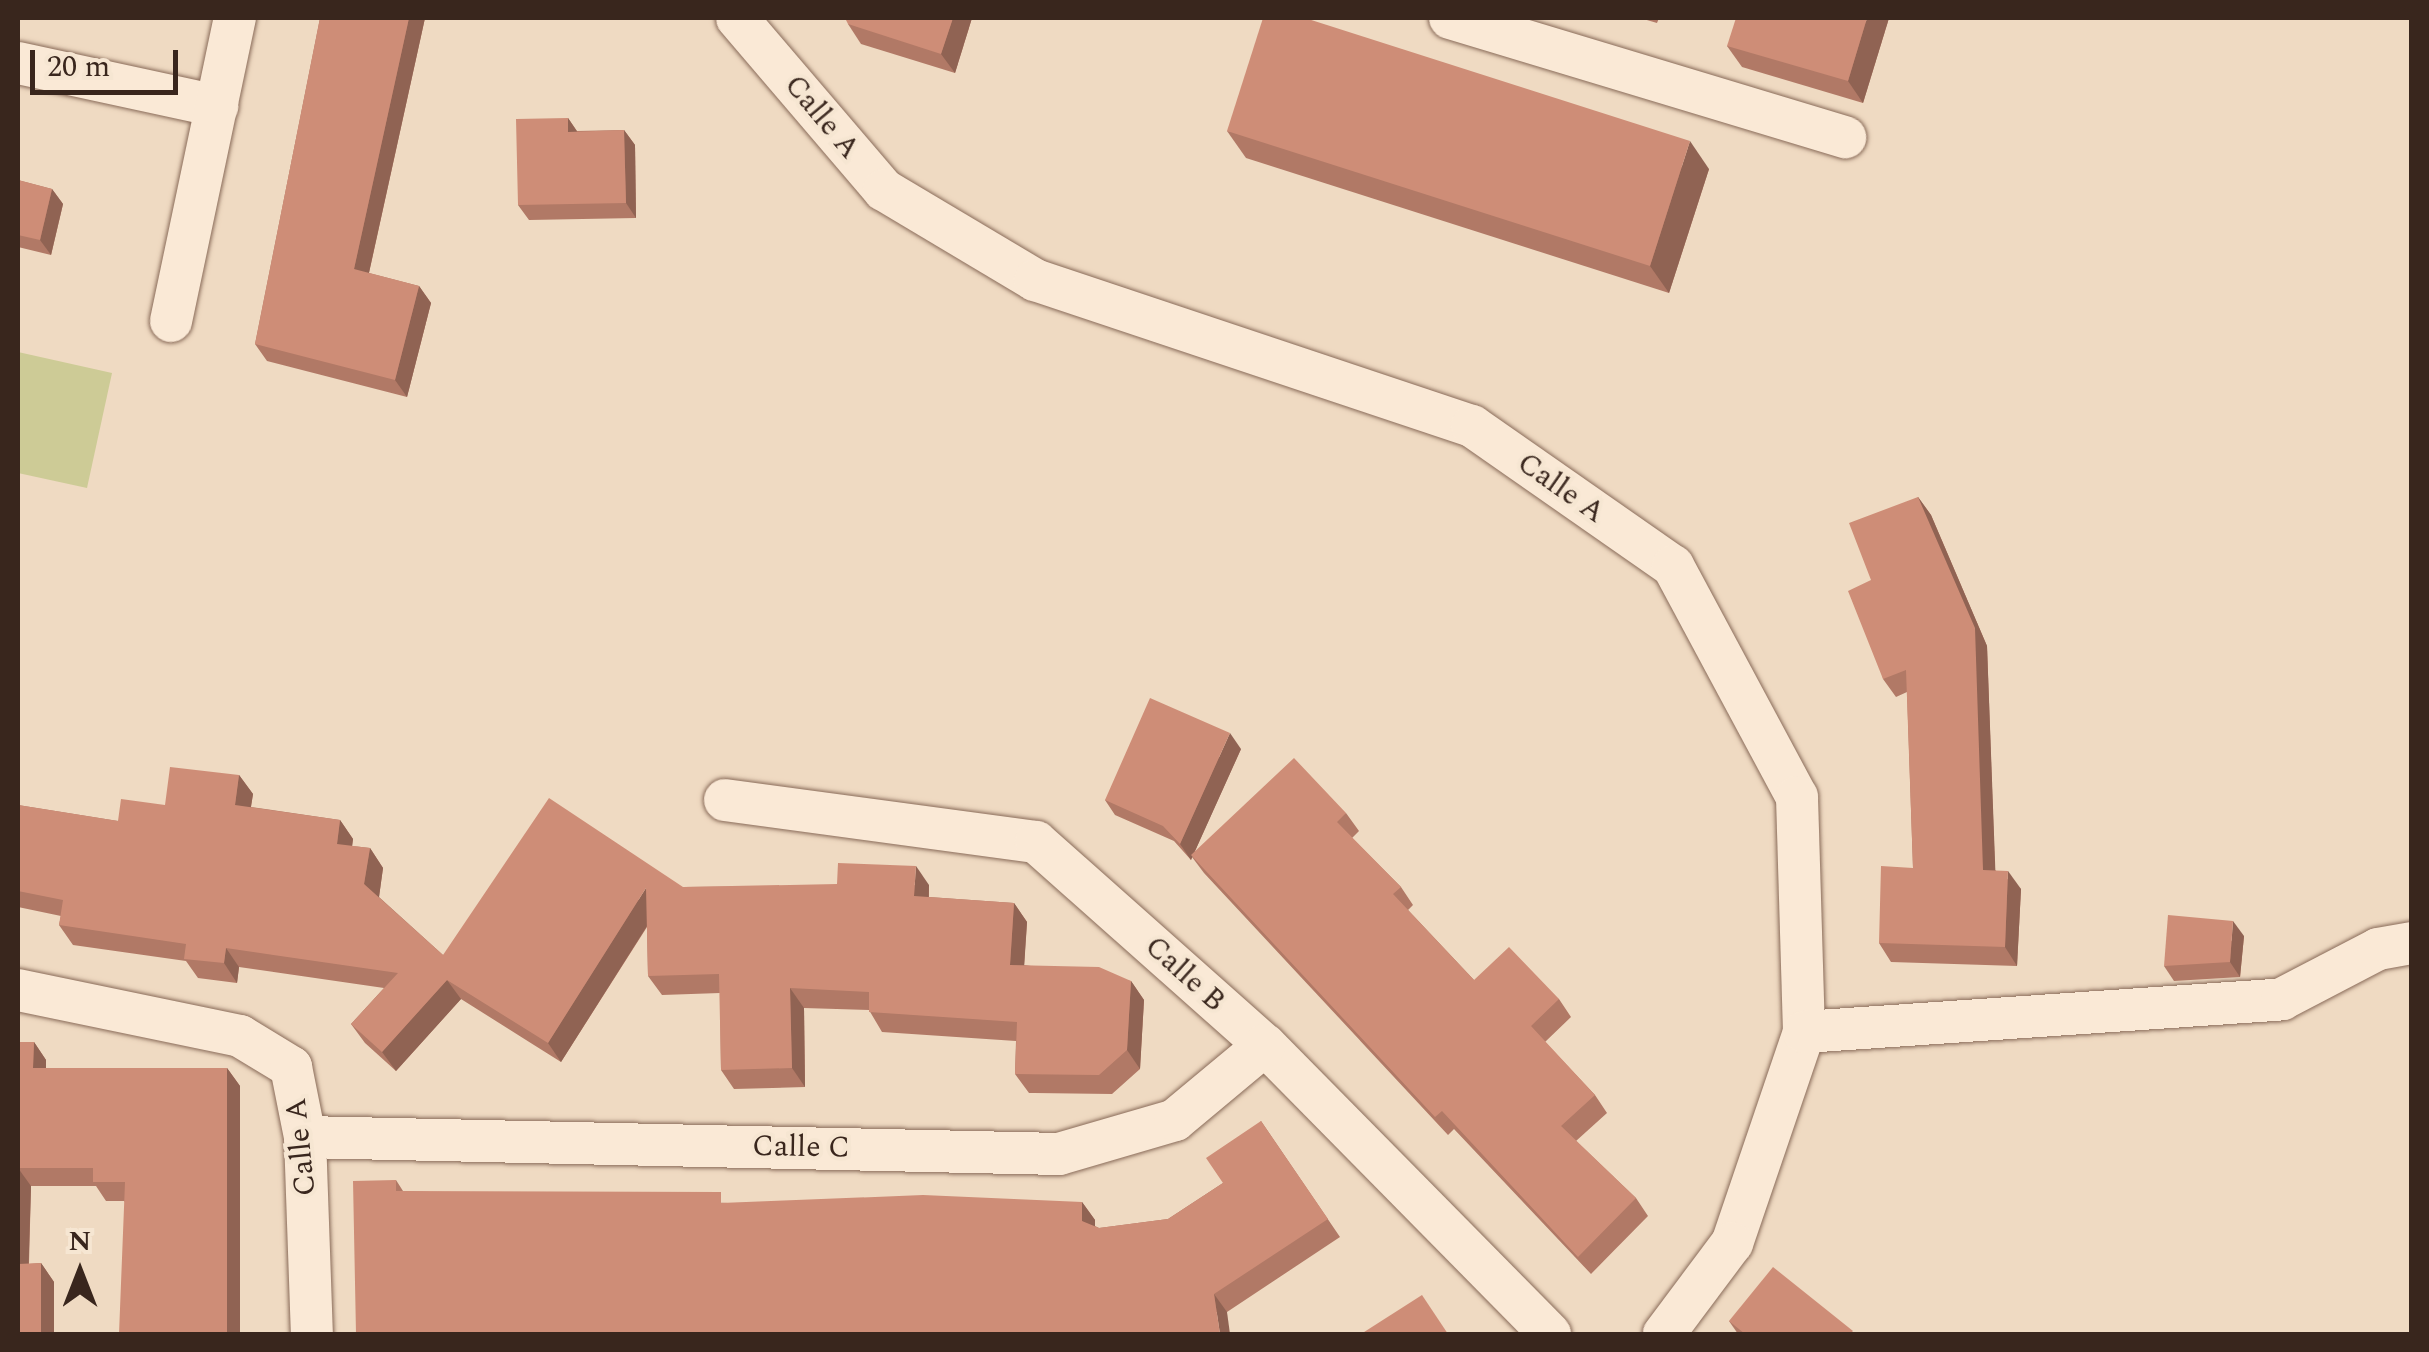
<!DOCTYPE html>
<style>
body{margin:0}
#map{position:relative;width:2429px;height:1352px;overflow:hidden;background:#efdac2;font-family:Spectral,serif}
div>[style]{position:absolute}
.green>*{inset:0;background:#cdcb96}
.roads{filter:drop-shadow(0 0 2px #896b59) drop-shadow(0 0 2px #896b59)}
.street>*{height:42px;margin:-21px;padding:0 21px;transform-origin:21px;border-radius:21px;background:#fae9d6}
.wall>*{inset:0;background:#b17966}
.shaded-wall>*{inset:0;background:#906353}
.building>*{inset:0;background:#ce8d77}
span{translate:-50% -50%;white-space:nowrap;text-align:center;line-height:1.15;-webkit-text-stroke:8px #f6e6d2;paint-order:stroke}
.street-label{font-size:30px;color:#39261d}
.frame{position:absolute;inset:0;border:20px solid #39261d;pointer-events:none}
.north{position:absolute;left:30px;top:1222px;width:100px;height:100px;-webkit-text-stroke:8px #f6e6d2;paint-order:stroke;rotate:0deg;font-size:28px;font-weight:700;line-height:40px;text-align:center;color:#39261d}
.north::after{content:'';display:block;margin:auto;width:35px;height:45px;background:#39261d;clip-path:polygon(50% 0,100% 100%,50% 72%,0 100%)}
.scale{position:absolute;left:30px;top:50px;width:148px;height:45px;box-sizing:border-box;border:5px solid #39261d;border-top:0;padding-left:12px;font-size:30px;line-height:35px;white-space:nowrap;color:#39261d;-webkit-text-stroke:8px #f6e6d2;paint-order:stroke}
</style>
<div id="map">
<div class="green">
<div style="clip-path:polygon(18px 352px,112px 373px,87px 488px,18px 473px)"></div>
</div>
<div class="roads">
<div class="street">
<div style="left:737px;top:18px;width:226px;rotate:49.5deg"></div>
<div style="left:884px;top:190px;width:176px;rotate:30.8deg"></div>
<div style="left:1035px;top:280px;width:461px;rotate:18.5deg"></div>
<div style="left:1472px;top:426px;width:245px;rotate:34.9deg"></div>
<div style="left:1673px;top:566px;width:262px;rotate:61.8deg"></div>
<div style="left:1797px;top:797px;width:235px;rotate:88.3deg"></div>
<div style="left:1804px;top:1032px;width:223px;rotate:108.8deg"></div>
<div style="left:1732px;top:1243px;width:114px;rotate:126.8deg"></div>
<div style="left:1450px;top:18px;width:413px;rotate:16.8deg"></div>
<div style="left:18px;top:63px;width:204px;rotate:12.2deg"></div>
<div style="left:171px;top:321px;width:310px;rotate:-78.1deg"></div>
<div style="left:725px;top:800px;width:314px;rotate:7.7deg"></div>
<div style="left:1036px;top:842px;width:306px;rotate:41.6deg"></div>
<div style="left:1265px;top:1045px;width:406px;rotate:45.4deg"></div>
<div style="left:18px;top:990px;width:227px;rotate:11.7deg"></div>
<div style="left:240px;top:1036px;width:60px;rotate:31.3deg"></div>
<div style="left:291px;top:1067px;width:71px;rotate:78.7deg"></div>
<div style="left:305px;top:1137px;width:197px;rotate:88deg"></div>
<div style="left:1804px;top:1032px;width:479px;rotate:-3.9deg"></div>
<div style="left:2282px;top:999px;width:108px;rotate:-27.5deg"></div>
<div style="left:2378px;top:949px;width:35px;rotate:-10deg"></div>
<div style="left:305px;top:1137px;width:754px;rotate:1.29deg"></div>
<div style="left:1059px;top:1154px;width:121px;rotate:-16.3deg"></div>
<div style="left:1175px;top:1120px;width:117px;rotate:-39.8deg"></div>
</div>
</div>
<div class="wall">
<div style="clip-path:polygon(320px 18px,425px 18px,369px 273px,419px 286px,431px 303px,407px 397px,267px 361px,255px 344px)"></div>
<div style="clip-path:polygon(972px 18px,955px 73px,861px 44px,848px 24px)"></div>
<div style="clip-path:polygon(1640px 18px,1659px 18px,1657px 23px)"></div>
<div style="clip-path:polygon(1889px 18px,1863px 103px,1742px 67px,1727px 46px)"></div>
<div style="clip-path:polygon(568px 118px,577px 131px,624px 130px,635px 145px,636px 218px,529px 220px,518px 205px)"></div>
<div style="clip-path:polygon(1227px 131px,1709px 169px,1669px 293px,1246px 158px)"></div>
<div style="clip-path:polygon(18px 180px,52px 189px,63px 204px,51px 255px,18px 247px)"></div>
<div style="clip-path:polygon(1918px 497px,1931px 515px,1987px 646px,1995px 870px,2021px 889px,2017px 966px,1891px 962px,1879px 943px,1913px 868px,1907px 692px,1896px 697px,1883px 679px,1871px 580px)"></div>
<div style="clip-path:polygon(1241px 749px,1194px 853px,1346px 813px,1359px 831px,1352px 838px,1401px 887px,1413px 905px,1408px 910px,1474px 980px,1559px 999px,1571px 1017px,1545px 1042px,1595px 1095px,1607px 1113px,1576px 1141px,1636px 1198px,1648px 1216px,1591px 1274px,1454px 1129px,1448px 1135px,1204px 873px,1192px 857px,1191px 860px,1174px 841px,1115px 815px,1105px 800px)"></div>
<div style="clip-path:polygon(239px 775px,253px 794px,251px 807px,340px 820px,353px 839px,352px 846px,370px 848px,383px 868px,379px 897px,443px 955px,683px 887px,929px 885px,929px 897px,1014px 903px,1027px 922px,1024px 965px,1131px 981px,1144px 1000px,1140px 1069px,1112px 1094px,1029px 1093px,1015px 1074px,1016px 1041px,882px 1032px,869px 1010px,804px 1008px,805px 1087px,734px 1089px,721px 1070px,720px 993px,662px 995px,648px 976px,647px 927px,561px 1062px,461px 999px,396px 1071px,365px 1043px,351px 1024px,384px 988px,239px 967px,237px 983px,198px 978px,186px 961px,73px 945px,59px 925px,61px 916px,18px 907px,18px 805px,118px 821px,165px 805px)"></div>
<div style="clip-path:polygon(2244px 936px,2240px 977px,2174px 981px,2164px 966px)"></div>
<div style="clip-path:polygon(18px 1042px,34px 1042px,46px 1060px,46px 1068px,227px 1068px,240px 1086px,240px 1334px,124px 1201px,106px 1201px,96px 1186px,31px 1186px,29px 1264px,41px 1263px,54px 1282px,54px 1334px,18px 1334px)"></div>
<div style="clip-path:polygon(1261px 1121px,1340px 1237px,1227px 1312px,356px 1334px,396px 1180px,403px 1191px,728px 1203px,1082px 1202px,1095px 1220px,1095px 1226px,1099px 1228px,1168px 1219px,1223px 1183px)"></div>
<div style="clip-path:polygon(1729px 1321px,1855px 1334px,1738px 1334px)"></div>
</div>
<div class="shaded-wall">
<div style="clip-path:polygon(409px 18px,425px 18px,366px 286px,354px 269px)"></div>
<div style="clip-path:polygon(953px 18px,972px 18px,955px 73px,941px 54px)"></div>
<div style="clip-path:polygon(1867px 18px,1889px 18px,1863px 103px,1848px 81px)"></div>
<div style="clip-path:polygon(568px 118px,578px 133px,568px 132px)"></div>
<div style="clip-path:polygon(624px 130px,635px 145px,636px 218px,626px 203px)"></div>
<div style="clip-path:polygon(1690px 141px,1709px 169px,1669px 293px,1650px 266px)"></div>
<div style="clip-path:polygon(52px 189px,63px 204px,51px 255px,40px 240px)"></div>
<div style="clip-path:polygon(419px 286px,431px 303px,407px 397px,395px 380px)"></div>
<div style="clip-path:polygon(1918px 497px,1931px 515px,1987px 646px,1996px 888px,1983px 870px)"></div>
<div style="clip-path:polygon(1230px 733px,1241px 749px,1191px 860px,1180px 844px)"></div>
<div style="clip-path:polygon(239px 775px,253px 794px,248px 824px,235px 805px)"></div>
<div style="clip-path:polygon(340px 820px,353px 839px,350px 863px,337px 844px)"></div>
<div style="clip-path:polygon(370px 848px,383px 868px,378px 904px,364px 884px)"></div>
<div style="clip-path:polygon(916px 866px,929px 885px,928px 915px,914px 896px)"></div>
<div style="clip-path:polygon(2008px 871px,2021px 889px,2017px 966px,2005px 947px)"></div>
<div style="clip-path:polygon(646px 888px,659px 907px,561px 1062px,548px 1043px)"></div>
<div style="clip-path:polygon(1014px 903px,1027px 922px,1023px 984px,1010px 965px)"></div>
<div style="clip-path:polygon(2233px 921px,2244px 936px,2240px 977px,2230px 962px)"></div>
<div style="clip-path:polygon(226px 948px,239px 967px,237px 983px,224px 963px)"></div>
<div style="clip-path:polygon(447px 980px,461px 999px,396px 1071px,382px 1052px)"></div>
<div style="clip-path:polygon(1131px 981px,1144px 1000px,1140px 1069px,1127px 1050px)"></div>
<div style="clip-path:polygon(790px 988px,804px 1008px,805px 1087px,792px 1068px)"></div>
<div style="clip-path:polygon(34px 1042px,46px 1060px,46px 1086px,33px 1068px)"></div>
<div style="clip-path:polygon(227px 1068px,240px 1086px,240px 1334px,227px 1334px)"></div>
<div style="clip-path:polygon(18px 1168px,31px 1186px,28px 1282px,18px 1266px)"></div>
<div style="clip-path:polygon(1082px 1202px,1095px 1220px,1095px 1239px,1082px 1221px)"></div>
<div style="clip-path:polygon(41px 1263px,54px 1282px,54px 1334px,41px 1334px)"></div>
<div style="clip-path:polygon(1214px 1294px,1227px 1312px,1230px 1334px,1220px 1334px)"></div>
</div>
<div class="building">
<div style="clip-path:polygon(320px 18px,409px 18px,354px 269px,419px 286px,395px 380px,255px 344px)"></div>
<div style="clip-path:polygon(845px 18px,953px 18px,941px 54px,848px 24px)"></div>
<div style="clip-path:polygon(1263px 18px,1305px 18px,1690px 141px,1650px 266px,1227px 131px)"></div>
<div style="clip-path:polygon(1736px 18px,1867px 18px,1848px 81px,1727px 46px)"></div>
<div style="clip-path:polygon(568px 118px,568px 132px,624px 130px,626px 203px,518px 205px,516px 119px)"></div>
<div style="clip-path:polygon(18px 180px,52px 189px,40px 240px,18px 235px)"></div>
<div style="clip-path:polygon(1918px 497px,1975px 628px,1983px 870px,2008px 871px,2005px 947px,1879px 943px,1881px 866px,1913px 868px,1906px 670px,1883px 679px,1848px 591px,1871px 580px,1849px 523px)"></div>
<div style="clip-path:polygon(1150px 698px,1230px 733px,1180px 844px,1163px 826px,1105px 800px)"></div>
<div style="clip-path:polygon(1294px 758px,1346px 813px,1337px 822px,1401px 887px,1393px 894px,1474px 980px,1509px 947px,1559px 999px,1531px 1026px,1595px 1095px,1561px 1126px,1636px 1198px,1578px 1257px,1442px 1111px,1435px 1117px,1191px 855px)"></div>
<div style="clip-path:polygon(170px 767px,239px 775px,235px 805px,340px 820px,337px 844px,370px 848px,364px 884px,443px 955px,549px 798px,683px 887px,837px 884px,838px 863px,916px 866px,914px 896px,1014px 903px,1010px 965px,1099px 967px,1131px 981px,1127px 1050px,1099px 1075px,1015px 1074px,1017px 1022px,869px 1012px,869px 992px,790px 988px,792px 1068px,721px 1070px,719px 974px,648px 976px,646px 888px,548px 1043px,447px 980px,382px 1052px,351px 1024px,398px 973px,226px 948px,224px 963px,184px 959px,186px 944px,59px 925px,63px 900px,18px 891px,18px 805px,118px 821px,121px 799px,165px 805px)"></div>
<div style="clip-path:polygon(2168px 915px,2233px 921px,2230px 962px,2164px 966px)"></div>
<div style="clip-path:polygon(18px 1042px,34px 1042px,33px 1068px,227px 1068px,227px 1334px,119px 1334px,125px 1182px,93px 1182px,93px 1168px,18px 1168px,18px 1190px)"></div>
<div style="clip-path:polygon(1261px 1121px,1328px 1219px,1214px 1294px,1220px 1334px,356px 1334px,353px 1181px,396px 1180px,396px 1191px,721px 1192px,721px 1203px,923px 1195px,1082px 1202px,1082px 1221px,1099px 1228px,1168px 1219px,1223px 1183px,1206px 1158px)"></div>
<div style="clip-path:polygon(41px 1263px,41px 1334px,18px 1334px,18px 1264px)"></div>
<div style="clip-path:polygon(1773px 1267px,1853px 1331px,1850px 1334px,1745px 1334px,1729px 1321px)"></div>
<div style="clip-path:polygon(1422px 1295px,1448px 1334px,1361px 1334px)"></div>
</div>
<div class="street-label">
<span style="left:822px;top:117px;rotate:50deg">Calle A</span>
<span style="left:1561px;top:488px;rotate:35deg">Calle A</span>
<span style="left:1185px;top:974px;rotate:42deg">Calle B</span>
<span style="left:301px;top:1147px;rotate:-96deg">Calle A</span>
<span style="left:801px;top:1147px;rotate:1deg">Calle C</span>
</div>
<div class="frame"></div>
<div class="north">N</div>
<div class="scale">20 m</div>
</div>
